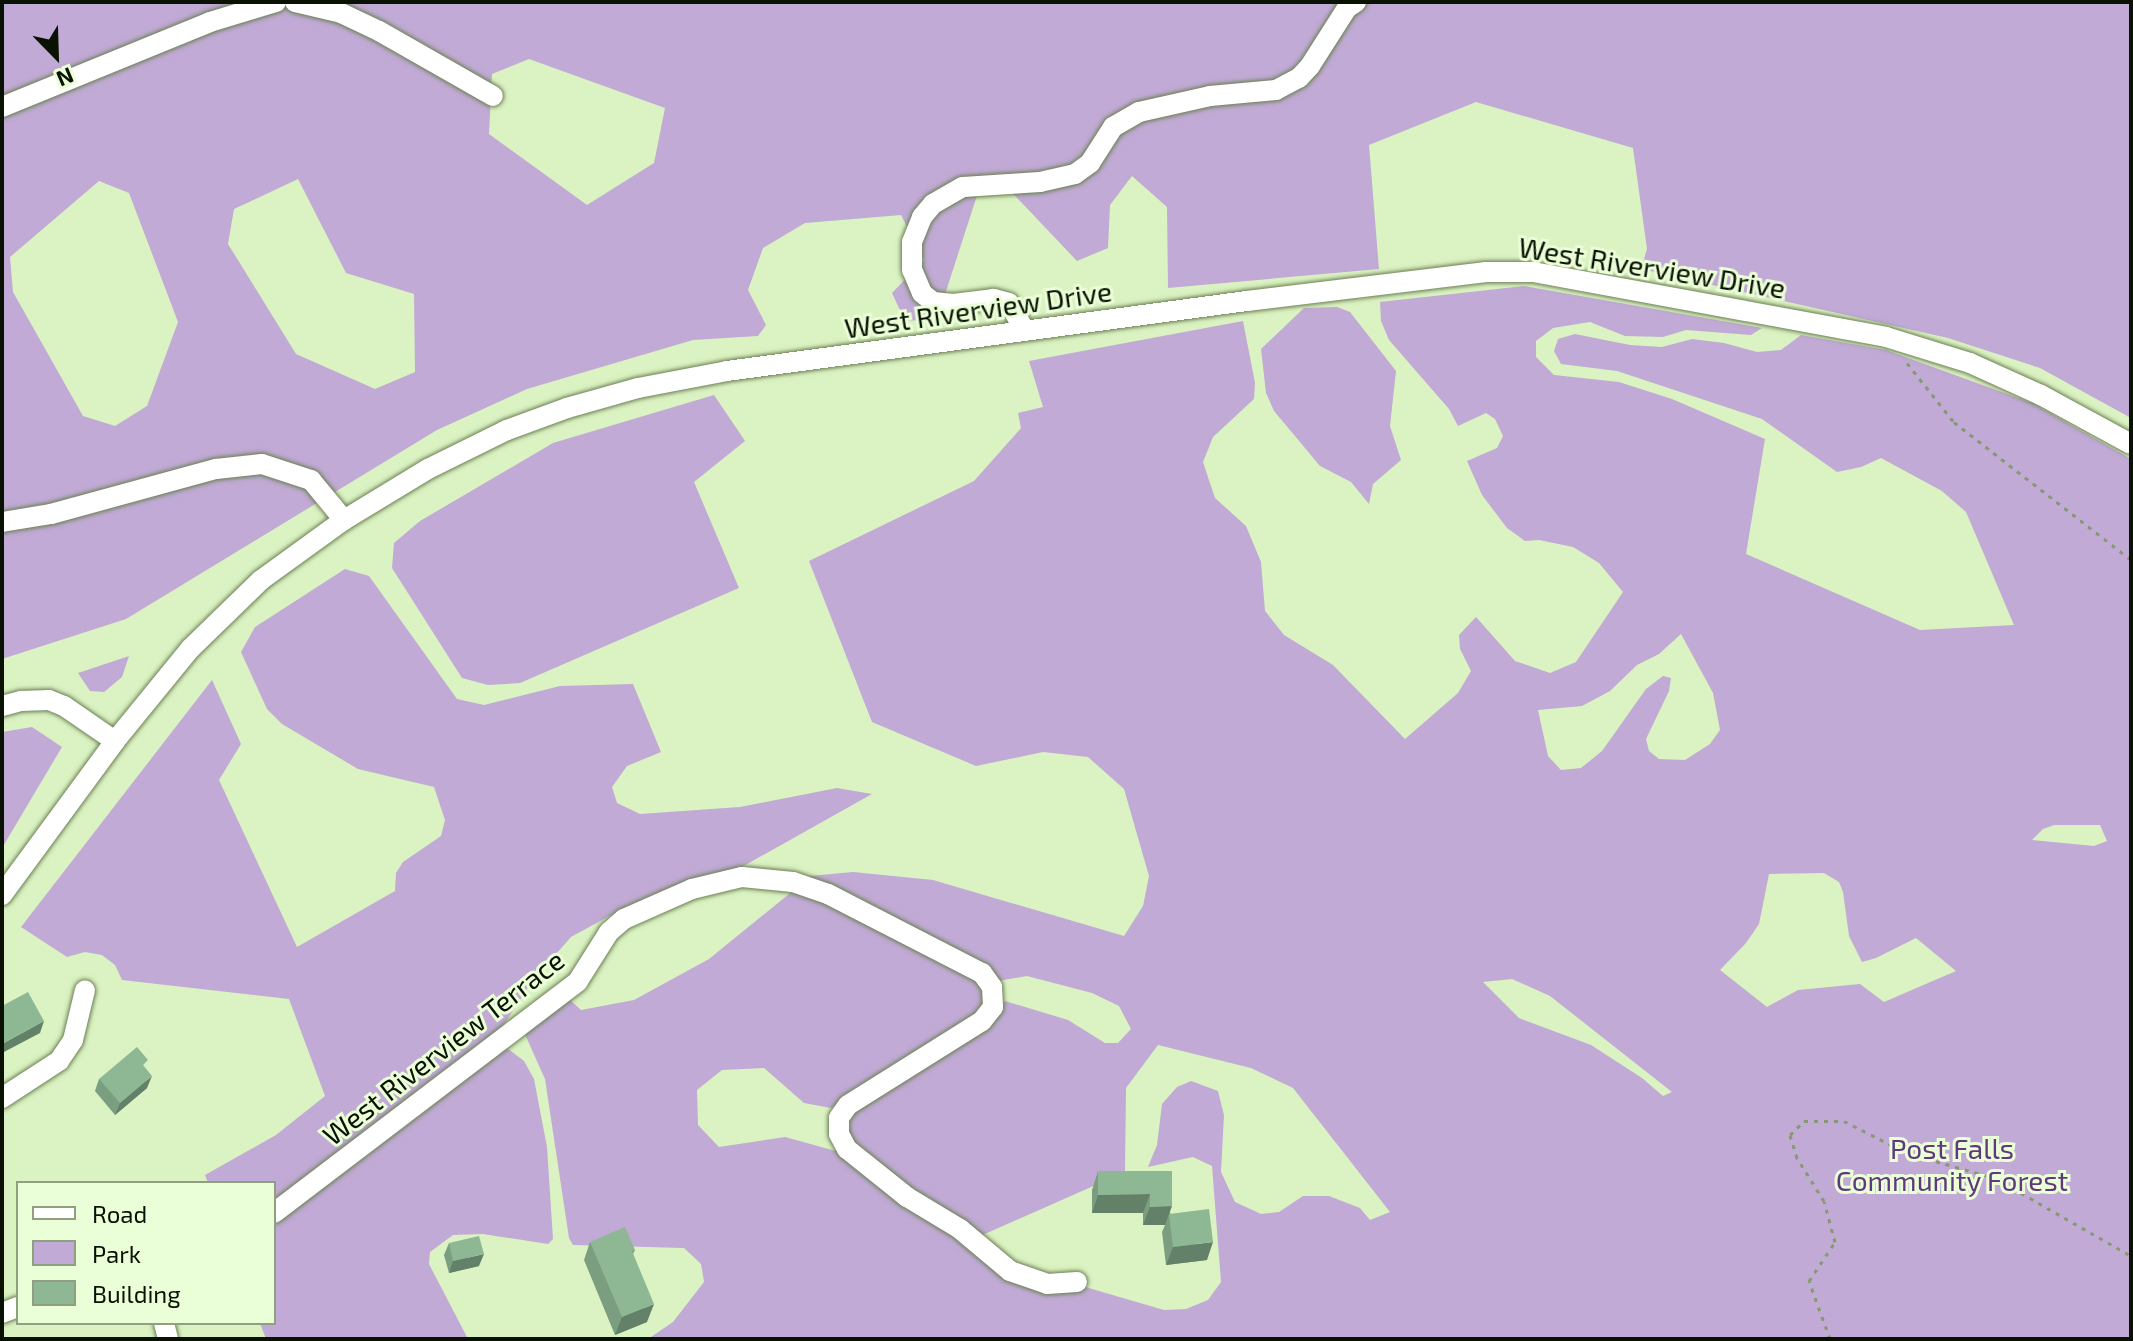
<!DOCTYPE html>
<style>
body{margin:0}
#map{position:relative;width:2133px;height:1341px;overflow:hidden;background:#dbf2c2;font-family:"Exo 2",sans-serif}
div>[style]{position:absolute}
.green>*{inset:0;background:#c1aad5}
.path>*{height:3px;margin-top:-1.5px;transform-origin:0;background:repeating-linear-gradient(90deg,#879875 0 4px,transparent 0 10px)}
.roads{filter:drop-shadow(0 0 2px #6b8054) drop-shadow(0 0 2px #6b8054)}
.minor>*{height:20px;margin:-10px;padding:0 10px;transform-origin:10px;border-radius:10px;background:#fff}
.wall>*{inset:0;background:#7a9e7f}
.shaded-wall>*{inset:0;background:#638168}
.building>*{inset:0;background:#8eb894}
span{translate:-50% -50%;white-space:nowrap;text-align:center;line-height:1.15;-webkit-text-stroke:6px #eafed7;paint-order:stroke}
.street-label{font-size:28px;color:#091102}
.park-label{font-size:28px;color:#60397d}
.frame{position:absolute;inset:0;border:4px solid #091102;pointer-events:none}
.legend{position:absolute;left:16px;top:1181px;width:260px;height:144px;box-sizing:border-box;background:#eafed7;border:2px solid #909f82;margin:0;padding:10px 14px;list-style:none;font-size:24px;color:#091102}
.legend li{display:flex;align-items:center;gap:16px;height:40px}
.legend b{width:40px;border:2px solid #909f82}
.north{position:absolute;left:16px;top:16px;width:80px;height:80px;-webkit-text-stroke:6px #eafed7;paint-order:stroke;rotate:157deg;font-size:22px;font-weight:700;line-height:32px;text-align:center;color:#091102}
.north::after{content:'';display:block;margin:auto;width:28px;height:36px;background:#091102;clip-path:polygon(50% 0,100% 100%,50% 72%,0 100%)}
</style>
<div id="map">
<div class="green">
<div style="clip-path:polygon(evenodd,2px 2px,2131px 2px,2131px 418px,2040px 368px,1948px 338px,1641px 269px,1647px 249px,1633px 148px,1476px 102px,1369px 145px,1379px 269px,1168px 288px,1167px 207px,1132px 176px,1110px 205px,1108px 248px,1077px 261px,999px 179px,983px 177px,937px 319px,905px 321px,892px 293px,924px 260px,901px 215px,805px 223px,763px 248px,748px 290px,766px 325px,758px 336px,693px 340px,527px 389px,437px 430px,126px 619px,2px 659px,2px 2px,529px 59px,665px 108px,654px 163px,587px 205px,489px 134px,492px 74px,529px 59px,2px 2px,298px 179px,346px 273px,414px 294px,415px 372px,375px 389px,296px 354px,228px 244px,234px 209px,298px 179px,2px 2px,99px 181px,129px 193px,178px 322px,147px 406px,115px 426px,83px 416px,13px 292px,10px 257px,99px 181px)"></div>
<div style="clip-path:polygon(evenodd,1524px 286px,1762px 328px,1751px 335px,1686px 330px,1663px 337px,1625px 336px,1590px 322px,1553px 328px,1536px 341px,1536px 357px,1554px 375px,1619px 382px,1672px 399px,1765px 439px,1746px 554px,1920px 630px,2014px 625px,1966px 512px,1942px 491px,1881px 458px,1861px 467px,1837px 472px,1762px 419px,1617px 371px,1561px 364px,1554px 351px,1558px 339px,1575px 334px,1630px 345px,1662px 347px,1692px 339px,1724px 343px,1757px 352px,1781px 350px,1801px 335px,1886px 350px,2032px 403px,2131px 459px,2131px 1339px,648px 1339px,673px 1322px,704px 1282px,701px 1264px,684px 1248px,573px 1245px,569px 1238px,545px 1079px,523px 1030px,567px 997px,581px 1010px,634px 1000px,709px 959px,794px 890px,825px 897px,978px 978px,986px 991px,986px 1003px,976px 1015px,831px 1108px,804px 1103px,764px 1068px,722px 1070px,697px 1090px,698px 1125px,719px 1147px,785px 1137px,843px 1153px,986px 1258px,1164px 1310px,1186px 1309px,1208px 1300px,1221px 1282px,1212px 1166px,1193px 1157px,1148px 1167px,1157px 1145px,1162px 1104px,1177px 1087px,1191px 1081px,1218px 1091px,1224px 1115px,1221px 1172px,1235px 1202px,1261px 1214px,1279px 1212px,1303px 1196px,1329px 1196px,1360px 1208px,1370px 1220px,1390px 1212px,1293px 1088px,1251px 1068px,1158px 1045px,1126px 1088px,1125px 1172px,978px 1237px,851px 1147px,845px 1132px,851px 1108px,987px 1025px,1005px 1001px,1068px 1020px,1105px 1043px,1118px 1043px,1131px 1029px,1119px 1006px,1092px 993px,1027px 976px,998px 981px,799px 877px,853px 872px,933px 880px,1124px 936px,1143px 906px,1149px 876px,1124px 789px,1088px 757px,1043px 752px,976px 766px,872px 722px,809px 561px,974px 481px,1021px 428px,1018px 413px,1043px 407px,1029px 361px,1243px 321px,1255px 383px,1254px 399px,1213px 437px,1203px 462px,1215px 498px,1246px 526px,1261px 562px,1265px 611px,1284px 635px,1333px 665px,1405px 739px,1458px 693px,1471px 671px,1460px 649px,1459px 635px,1476px 617px,1515px 661px,1550px 673px,1576px 662px,1623px 592px,1599px 563px,1573px 547px,1539px 540px,1525px 541px,1507px 528px,1482px 495px,1467px 461px,1497px 448px,1503px 436px,1495px 419px,1486px 413px,1458px 426px,1449px 409px,1389px 340px,1381px 321px,1380px 302px,1524px 286px,1681px 634px,1713px 693px,1720px 730px,1710px 744px,1685px 760px,1659px 759px,1649px 751px,1646px 739px,1669px 691px,1671px 678px,1663px 676px,1646px 689px,1602px 751px,1581px 768px,1561px 770px,1548px 756px,1538px 710px,1582px 706px,1610px 691px,1637px 665px,1659px 654px,1681px 634px,1524px 286px,2054px 825px,2100px 825px,2107px 841px,2094px 846px,2032px 840px,2043px 829px,2054px 825px,1524px 286px,1824px 873px,1839px 882px,1843px 892px,1849px 936px,1862px 962px,1876px 958px,1916px 938px,1956px 971px,1884px 1002px,1860px 984px,1798px 990px,1767px 1007px,1720px 970px,1746px 943px,1759px 924px,1769px 874px,1824px 873px,1524px 286px,1512px 979px,1550px 996px,1672px 1092px,1663px 1096px,1642px 1078px,1591px 1045px,1519px 1018px,1483px 982px,1512px 979px)"></div>
<div style="clip-path:polygon(1337px 307px,1350px 312px,1396px 371px,1390px 426px,1401px 460px,1373px 484px,1369px 504px,1351px 482px,1320px 466px,1274px 411px,1266px 393px,1261px 349px,1304px 308px)"></div>
<div style="clip-path:polygon(714px 395px,745px 441px,694px 482px,739px 588px,520px 683px,488px 685px,462px 678px,392px 568px,394px 543px,420px 521px,553px 443px)"></div>
<div style="clip-path:polygon(345px 569px,369px 576px,457px 699px,484px 705px,560px 686px,633px 684px,661px 752px,627px 766px,612px 787px,617px 803px,640px 814px,740px 807px,837px 788px,872px 794px,733px 872px,624px 908px,571px 937px,533px 980px,499px 1032px,274px 1204px,274px 1183px,208px 1183px,205px 1175px,276px 1135px,325px 1096px,289px 999px,122px 980px,115px 965px,102px 955px,85px 952px,67px 957px,21px 927px,212px 680px,241px 744px,219px 780px,297px 947px,395px 891px,396px 873px,403px 862px,441px 836px,445px 820px,434px 787px,358px 769px,282px 724px,267px 709px,241px 652px,255px 627px)"></div>
<div style="clip-path:polygon(129px 656px,122px 677px,104px 692px,90px 691px,78px 673px)"></div>
<div style="clip-path:polygon(32px 727px,62px 747px,2px 848px,2px 732px)"></div>
<div style="clip-path:polygon(503px 1045px,524px 1061px,534px 1079px,547px 1147px,553px 1239px,548px 1244px,483px 1234px,453px 1235px,430px 1252px,429px 1264px,468px 1339px,266px 1339px,260px 1323px,274px 1323px,274px 1223px)"></div>
</div>
<div class="path">
<div style="left:1907px;top:363px;width:75px;rotate:51.5deg"></div>
<div style="left:1954px;top:422px;width:224px;rotate:37.9deg"></div>
<div style="left:1830px;top:1339px;width:62px;rotate:-109.9deg"></div>
<div style="left:1809px;top:1281px;width:47px;rotate:-56.3deg"></div>
<div style="left:1835px;top:1242px;width:42px;rotate:-105deg"></div>
<div style="left:1824px;top:1201px;width:51px;rotate:-122.1deg"></div>
<div style="left:1797px;top:1158px;width:24px;rotate:-107deg"></div>
<div style="left:1790px;top:1135px;width:20px;rotate:-45deg"></div>
<div style="left:1804px;top:1121px;width:40px"></div>
<div style="left:1844px;top:1121px;width:71px;rotate:26.9deg"></div>
<div style="left:1907px;top:1153px;width:91px;rotate:15.9deg"></div>
<div style="left:1995px;top:1178px;width:157px;rotate:29.8deg"></div>
</div>
<div class="roads">
<div class="minor">
<div style="left:295px;top:2px;width:47px;rotate:13.4deg"></div>
<div style="left:341px;top:13px;width:42px;rotate:25.3deg"></div>
<div style="left:379px;top:31px;width:131px;rotate:29.7deg"></div>
<div style="left:2px;top:107px;width:225px;rotate:-22.2deg"></div>
<div style="left:210px;top:22px;width:69px;rotate:-16.9deg"></div>
<div style="left:1025px;top:331px;width:32px;rotate:-120deg"></div>
<div style="left:1009px;top:303px;width:16px;rotate:-165deg"></div>
<div style="left:994px;top:299px;width:41px;rotate:173deg"></div>
<div style="left:953px;top:304px;width:20px;rotate:-174deg"></div>
<div style="left:933px;top:302px;width:14px;rotate:-141deg"></div>
<div style="left:922px;top:293px;width:25px;rotate:-113deg"></div>
<div style="left:912px;top:270px;width:28px;rotate:-90deg"></div>
<div style="left:912px;top:242px;width:27px;rotate:-68deg"></div>
<div style="left:922px;top:217px;width:17px;rotate:-50deg"></div>
<div style="left:933px;top:204px;width:34px;rotate:-30deg"></div>
<div style="left:963px;top:187px;width:77px;rotate:-3.7deg"></div>
<div style="left:1040px;top:182px;width:36px;rotate:-13deg"></div>
<div style="left:1075px;top:174px;width:19px;rotate:-36deg"></div>
<div style="left:1090px;top:163px;width:43px;rotate:-57.4deg"></div>
<div style="left:1113px;top:127px;width:30px;rotate:-30deg"></div>
<div style="left:1139px;top:112px;width:73px;rotate:-12.7deg"></div>
<div style="left:1210px;top:96px;width:66px;rotate:-5.2deg"></div>
<div style="left:1276px;top:90px;width:26px;rotate:-28deg"></div>
<div style="left:1299px;top:78px;width:16px;rotate:-47deg"></div>
<div style="left:1310px;top:66px;width:69px;rotate:-57.5deg"></div>
<div style="left:1347px;top:8px;width:11px;rotate:-34deg"></div>
<div style="left:2px;top:522px;width:50px;rotate:-9.3deg"></div>
<div style="left:51px;top:514px;width:171px;rotate:-15.3deg"></div>
<div style="left:216px;top:469px;width:46px;rotate:-6.2deg"></div>
<div style="left:262px;top:464px;width:52px;rotate:18.1deg"></div>
<div style="left:311px;top:480px;width:52px;rotate:50.5deg"></div>
<div style="left:2px;top:706px;width:20px;rotate:-15deg"></div>
<div style="left:21px;top:701px;width:28px;rotate:-2deg"></div>
<div style="left:49px;top:700px;width:16px;rotate:22deg"></div>
<div style="left:64px;top:706px;width:62px;rotate:34.5deg"></div>
<div style="left:2px;top:895px;width:191px;rotate:-53.7deg"></div>
<div style="left:115px;top:741px;width:119px;rotate:-50.8deg"></div>
<div style="left:190px;top:649px;width:99px;rotate:-44.2deg"></div>
<div style="left:261px;top:580px;width:102px;rotate:-35.9deg"></div>
<div style="left:344px;top:520px;width:98px;rotate:-31.3deg"></div>
<div style="left:428px;top:469px;width:88px;rotate:-26.3deg"></div>
<div style="left:507px;top:430px;width:64px;rotate:-20.1deg"></div>
<div style="left:567px;top:408px;width:74px;rotate:-15.7deg"></div>
<div style="left:638px;top:388px;width:91px;rotate:-10.8deg"></div>
<div style="left:727px;top:371px;width:525px;rotate:-7.67deg"></div>
<div style="left:1247px;top:301px;width:241px;rotate:-6.9deg"></div>
<div style="left:1486px;top:272px;width:47px"></div>
<div style="left:1533px;top:272px;width:359px;rotate:10.4deg"></div>
<div style="left:1886px;top:337px;width:88px;rotate:17.2deg"></div>
<div style="left:1970px;top:363px;width:78px;rotate:24.3deg"></div>
<div style="left:2041px;top:395px;width:102px;rotate:28.6deg"></div>
<div style="left:2px;top:1098px;width:68px;rotate:-33deg"></div>
<div style="left:59px;top:1061px;width:25px;rotate:-56deg"></div>
<div style="left:73px;top:1040px;width:51px;rotate:-76.5deg"></div>
<div style="left:274px;top:1213px;width:382px;rotate:-37.3deg"></div>
<div style="left:578px;top:981px;width:58px;rotate:-57.7deg"></div>
<div style="left:609px;top:932px;width:20px;rotate:-41deg"></div>
<div style="left:624px;top:919px;width:74px;rotate:-23.8deg"></div>
<div style="left:692px;top:889px;width:51px;rotate:-13.5deg"></div>
<div style="left:742px;top:877px;width:51px;rotate:5.6deg"></div>
<div style="left:793px;top:882px;width:37px;rotate:19deg"></div>
<div style="left:828px;top:894px;width:173px;rotate:27.2deg"></div>
<div style="left:982px;top:973px;width:17px;rotate:54deg"></div>
<div style="left:992px;top:987px;width:20px;rotate:87deg"></div>
<div style="left:993px;top:1007px;width:18px;rotate:128deg"></div>
<div style="left:982px;top:1021px;width:158px;rotate:147.9deg"></div>
<div style="left:848px;top:1105px;width:16px;rotate:125deg"></div>
<div style="left:839px;top:1118px;width:16px;rotate:90deg"></div>
<div style="left:839px;top:1134px;width:17px;rotate:62deg"></div>
<div style="left:847px;top:1149px;width:77px;rotate:38.7deg"></div>
<div style="left:907px;top:1197px;width:62px;rotate:31.1deg"></div>
<div style="left:960px;top:1229px;width:65px;rotate:40deg"></div>
<div style="left:1010px;top:1271px;width:39px;rotate:19deg"></div>
<div style="left:1047px;top:1284px;width:30px;rotate:-4deg"></div>
<div style="left:2px;top:1313px;width:17px;rotate:-21deg"></div>
<div style="left:164px;top:1323px;width:16px;rotate:76deg"></div>
</div>
</div>
<div class="wall">
<div style="clip-path:polygon(145px 1069px,147px 1088px,115px 1115px,95px 1091px,99px 1079px)"></div>
<div style="clip-path:polygon(1098px 1171px,1172px 1171px,1170px 1213px,1207px 1260px,1166px 1265px,1162px 1232px,1165px 1225px,1143px 1225px,1143px 1213px,1092px 1213px,1092px 1190px)"></div>
<div style="clip-path:polygon(590px 1242px,635px 1250px,633px 1254px,647px 1322px,615px 1335px,584px 1260px)"></div>
<div style="clip-path:polygon(449px 1243px,479px 1266px,449px 1273px,444px 1255px)"></div>
</div>
<div class="shaded-wall">
<div style="clip-path:polygon(44px 1021px,40px 1033px,2px 1053px,2px 1044px)"></div>
<div style="clip-path:polygon(152px 1076px,147px 1088px,115px 1115px,120px 1103px)"></div>
<div style="clip-path:polygon(1150px 1194px,1143px 1213px,1092px 1213px,1098px 1195px)"></div>
<div style="clip-path:polygon(1172px 1206px,1165px 1225px,1143px 1225px,1150px 1207px)"></div>
<div style="clip-path:polygon(1213px 1242px,1207px 1260px,1166px 1265px,1173px 1247px)"></div>
<div style="clip-path:polygon(484px 1254px,479px 1266px,449px 1273px,453px 1261px)"></div>
<div style="clip-path:polygon(654px 1304px,647px 1322px,615px 1335px,622px 1317px)"></div>
</div>
<div class="building">
<div style="clip-path:polygon(28px 992px,44px 1021px,2px 1044px,2px 1006px)"></div>
<div style="clip-path:polygon(137px 1047px,148px 1060px,143px 1065px,152px 1076px,120px 1103px,99px 1079px)"></div>
<div style="clip-path:polygon(1098px 1171px,1172px 1171px,1172px 1206px,1150px 1207px,1150px 1194px,1098px 1195px)"></div>
<div style="clip-path:polygon(1209px 1209px,1213px 1242px,1173px 1247px,1169px 1214px)"></div>
<div style="clip-path:polygon(625px 1227px,635px 1250px,632px 1251px,654px 1304px,622px 1317px,590px 1242px)"></div>
<div style="clip-path:polygon(479px 1236px,484px 1254px,453px 1261px,449px 1243px)"></div>
</div>
<div class="street-label">
<span style="left:1652px;top:267px;rotate:9deg">West Riverview Drive</span>
<span style="left:978px;top:309px;rotate:-8deg">West Riverview Drive</span>
<span style="left:443px;top:1047px;rotate:-38deg">West Riverview Terrace</span>
</div>
<div class="park-label">
<span style="left:1952px;top:1164px">Post Falls<br>Community Forest</span>
</div>
<div class="frame"></div>
<ul class="legend">
<li><b style="height:10px;background:#fff"></b>Road</li>
<li><b style="height:22px;background:#c1aad5"></b>Park</li>
<li><b style="height:22px;background:#8eb894"></b>Building</li>
</ul>
<div class="north">N</div>
</div>
